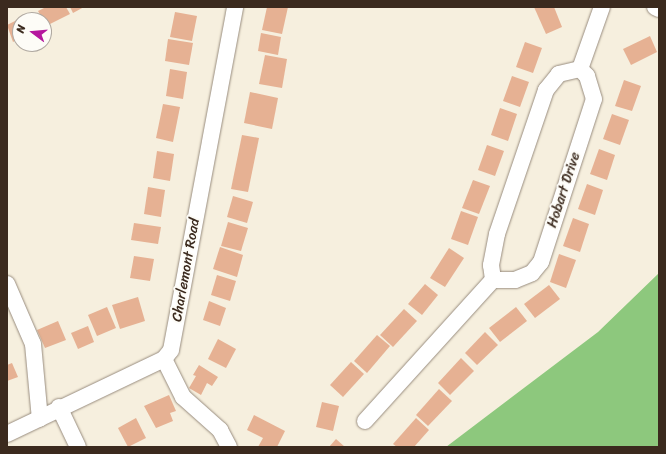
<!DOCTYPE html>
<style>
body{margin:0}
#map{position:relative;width:666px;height:454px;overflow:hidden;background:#f6efde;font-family:Sriracha,sans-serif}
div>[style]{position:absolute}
.green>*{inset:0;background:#8dc87d}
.building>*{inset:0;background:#e6b193}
.roads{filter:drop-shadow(0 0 1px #988c7e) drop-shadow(0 0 1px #988c7e)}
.minor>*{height:16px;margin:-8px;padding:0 8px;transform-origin:8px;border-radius:8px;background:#fff}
span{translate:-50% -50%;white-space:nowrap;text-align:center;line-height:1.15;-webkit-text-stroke:4px #fdfcf7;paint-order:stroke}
.street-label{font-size:14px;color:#3b2a1e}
.frame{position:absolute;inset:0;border:8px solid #3b2a1e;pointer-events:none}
.north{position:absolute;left:12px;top:12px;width:40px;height:40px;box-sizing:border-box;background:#fdfcf7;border:1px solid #afa8a0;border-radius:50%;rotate:286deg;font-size:11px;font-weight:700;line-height:16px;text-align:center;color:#3b2a1e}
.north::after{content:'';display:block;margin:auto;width:14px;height:18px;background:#b5179e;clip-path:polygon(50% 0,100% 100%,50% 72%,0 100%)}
</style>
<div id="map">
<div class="green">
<div style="clip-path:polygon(659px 273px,659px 447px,446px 447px,598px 332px)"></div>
</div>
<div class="building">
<div style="clip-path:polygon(46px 7px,66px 7px,70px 14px,46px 26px,38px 11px)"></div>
<div style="clip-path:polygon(70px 7px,84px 7px,73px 13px)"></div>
<div style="clip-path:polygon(267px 7px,288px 7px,282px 34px,262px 30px)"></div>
<div style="clip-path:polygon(534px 7px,554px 7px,562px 27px,546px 34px)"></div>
<div style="clip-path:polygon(175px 12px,197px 16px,192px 41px,170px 37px)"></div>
<div style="clip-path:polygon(29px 14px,32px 20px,20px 20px,20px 38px,13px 42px,7px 25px)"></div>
<div style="clip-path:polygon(261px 33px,281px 37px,278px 55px,258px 51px)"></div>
<div style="clip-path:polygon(650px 36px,657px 52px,631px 65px,623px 49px)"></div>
<div style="clip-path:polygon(168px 39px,193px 43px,189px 65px,165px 61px)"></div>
<div style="clip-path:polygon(525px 42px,542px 48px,533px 73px,516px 67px)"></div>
<div style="clip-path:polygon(265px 55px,287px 59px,282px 88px,259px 84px)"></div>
<div style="clip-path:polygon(170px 69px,187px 72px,183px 99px,166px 96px)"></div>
<div style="clip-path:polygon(512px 76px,529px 82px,520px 107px,503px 101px)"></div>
<div style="clip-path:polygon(624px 80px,641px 86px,632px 111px,615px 106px)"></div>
<div style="clip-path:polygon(250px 92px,278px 98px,272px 129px,244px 123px)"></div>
<div style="clip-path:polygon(163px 104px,180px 107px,173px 142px,156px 138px)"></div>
<div style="clip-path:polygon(500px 108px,517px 114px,508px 141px,491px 135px)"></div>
<div style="clip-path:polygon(612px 114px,629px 120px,620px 145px,603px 139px)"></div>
<div style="clip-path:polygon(242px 135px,259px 138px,248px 192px,231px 189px)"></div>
<div style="clip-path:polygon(487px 145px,504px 151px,495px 176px,478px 170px)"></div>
<div style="clip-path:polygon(599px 149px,615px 155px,607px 180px,590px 174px)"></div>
<div style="clip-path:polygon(157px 151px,174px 154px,170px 181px,153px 178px)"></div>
<div style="clip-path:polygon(473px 180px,490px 186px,479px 214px,462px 208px)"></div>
<div style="clip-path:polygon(587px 184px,603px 190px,595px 215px,578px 209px)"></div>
<div style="clip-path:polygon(148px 187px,165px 190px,161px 217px,144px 214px)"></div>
<div style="clip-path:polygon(233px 196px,253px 202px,247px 223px,227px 217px)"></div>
<div style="clip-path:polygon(461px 211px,478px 217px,468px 245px,451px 239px)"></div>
<div style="clip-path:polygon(573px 218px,589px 224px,580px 252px,563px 246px)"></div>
<div style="clip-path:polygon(228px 222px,248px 228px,241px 251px,221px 246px)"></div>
<div style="clip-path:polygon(134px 223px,161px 227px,158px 244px,131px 240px)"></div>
<div style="clip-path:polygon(220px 247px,243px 255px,237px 277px,213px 269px)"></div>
<div style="clip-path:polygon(449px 248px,464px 258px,445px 287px,430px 278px)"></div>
<div style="clip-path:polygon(559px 254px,576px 260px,566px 288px,550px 282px)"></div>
<div style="clip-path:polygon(134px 256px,154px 259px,150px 281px,130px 278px)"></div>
<div style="clip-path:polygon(217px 275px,236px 281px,230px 301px,211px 295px)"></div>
<div style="clip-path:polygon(425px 284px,438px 295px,422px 315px,408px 304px)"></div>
<div style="clip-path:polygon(549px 285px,560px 299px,535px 318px,524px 304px)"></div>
<div style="clip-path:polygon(138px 297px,145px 321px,120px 329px,112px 305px)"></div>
<div style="clip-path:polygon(209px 301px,226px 308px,220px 326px,203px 320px)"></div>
<div style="clip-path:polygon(107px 307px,116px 328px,97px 336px,88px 315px)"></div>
<div style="clip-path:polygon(516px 307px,527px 321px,500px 342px,489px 328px)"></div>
<div style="clip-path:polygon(404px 309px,417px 321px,393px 347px,380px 335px)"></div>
<div style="clip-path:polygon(58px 321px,66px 340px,45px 348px,37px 330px)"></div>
<div style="clip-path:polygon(88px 326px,94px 342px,78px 349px,71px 333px)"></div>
<div style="clip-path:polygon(485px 332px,498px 345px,477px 365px,465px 353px)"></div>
<div style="clip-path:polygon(377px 335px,390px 346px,367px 373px,354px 361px)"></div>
<div style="clip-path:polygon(218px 339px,236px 349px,226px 368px,208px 359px)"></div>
<div style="clip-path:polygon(461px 358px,474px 371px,450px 395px,438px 383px)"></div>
<div style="clip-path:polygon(351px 362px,364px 374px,343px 397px,330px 385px)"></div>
<div style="clip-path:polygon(12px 363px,18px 377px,7px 381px,7px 365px)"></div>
<div style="clip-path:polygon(199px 365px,218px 377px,212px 386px,207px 383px,201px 395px,189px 388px,196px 376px,193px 375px)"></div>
<div style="clip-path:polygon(439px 389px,452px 401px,428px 426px,416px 415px)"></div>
<div style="clip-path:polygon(169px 395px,176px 411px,170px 413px,173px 421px,156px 428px,144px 406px)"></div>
<div style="clip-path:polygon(322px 402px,339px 406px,333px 431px,316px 427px)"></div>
<div style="clip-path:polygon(254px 415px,285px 431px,277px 447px,258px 447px,263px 438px,247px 430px)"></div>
<div style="clip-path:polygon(136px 418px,146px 438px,128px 447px,118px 428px)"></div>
<div style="clip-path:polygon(416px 418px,429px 430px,414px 447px,397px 447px,393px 444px)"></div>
<div style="clip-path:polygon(336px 439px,345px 447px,329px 447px)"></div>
</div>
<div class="roads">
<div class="minor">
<div style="left:655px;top:7px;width:4px;rotate:27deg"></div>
<div style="left:580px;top:69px;width:66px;rotate:-70.5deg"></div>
<div style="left:7px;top:284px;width:65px;rotate:66.6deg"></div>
<div style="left:33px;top:344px;width:75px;rotate:84.7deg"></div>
<div style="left:164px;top:359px;width:42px;rotate:63.4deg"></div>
<div style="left:183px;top:397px;width:50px;rotate:41.7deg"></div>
<div style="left:220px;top:430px;width:19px;rotate:62deg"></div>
<div style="left:59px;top:407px;width:44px;rotate:64.6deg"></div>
<div style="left:365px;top:421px;width:190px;rotate:-47.8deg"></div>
<div style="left:493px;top:280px;width:22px"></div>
<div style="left:515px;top:280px;width:18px;rotate:-22deg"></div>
<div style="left:532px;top:273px;width:14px;rotate:-51deg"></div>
<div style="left:541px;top:262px;width:171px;rotate:-72deg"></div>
<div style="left:594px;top:99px;width:24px;rotate:-107deg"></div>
<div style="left:587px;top:76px;width:10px;rotate:-135deg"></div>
<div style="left:580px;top:69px;width:22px;rotate:167deg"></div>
<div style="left:559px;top:74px;width:21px;rotate:129deg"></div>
<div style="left:546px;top:90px;width:152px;rotate:108.8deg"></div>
<div style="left:497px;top:234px;width:32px;rotate:101deg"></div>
<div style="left:491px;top:265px;width:15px;rotate:82deg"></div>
<div style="left:7px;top:434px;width:174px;rotate:-25.5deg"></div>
<div style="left:164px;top:359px;width:11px;rotate:-52deg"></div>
<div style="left:171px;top:350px;width:349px;rotate:-79.4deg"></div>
</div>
</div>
<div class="street-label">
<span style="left:564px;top:190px;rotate:-72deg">Hobart Drive</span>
<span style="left:186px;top:270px;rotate:-80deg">Charlemont Road</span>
</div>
<div class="frame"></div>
<div class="north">N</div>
</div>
